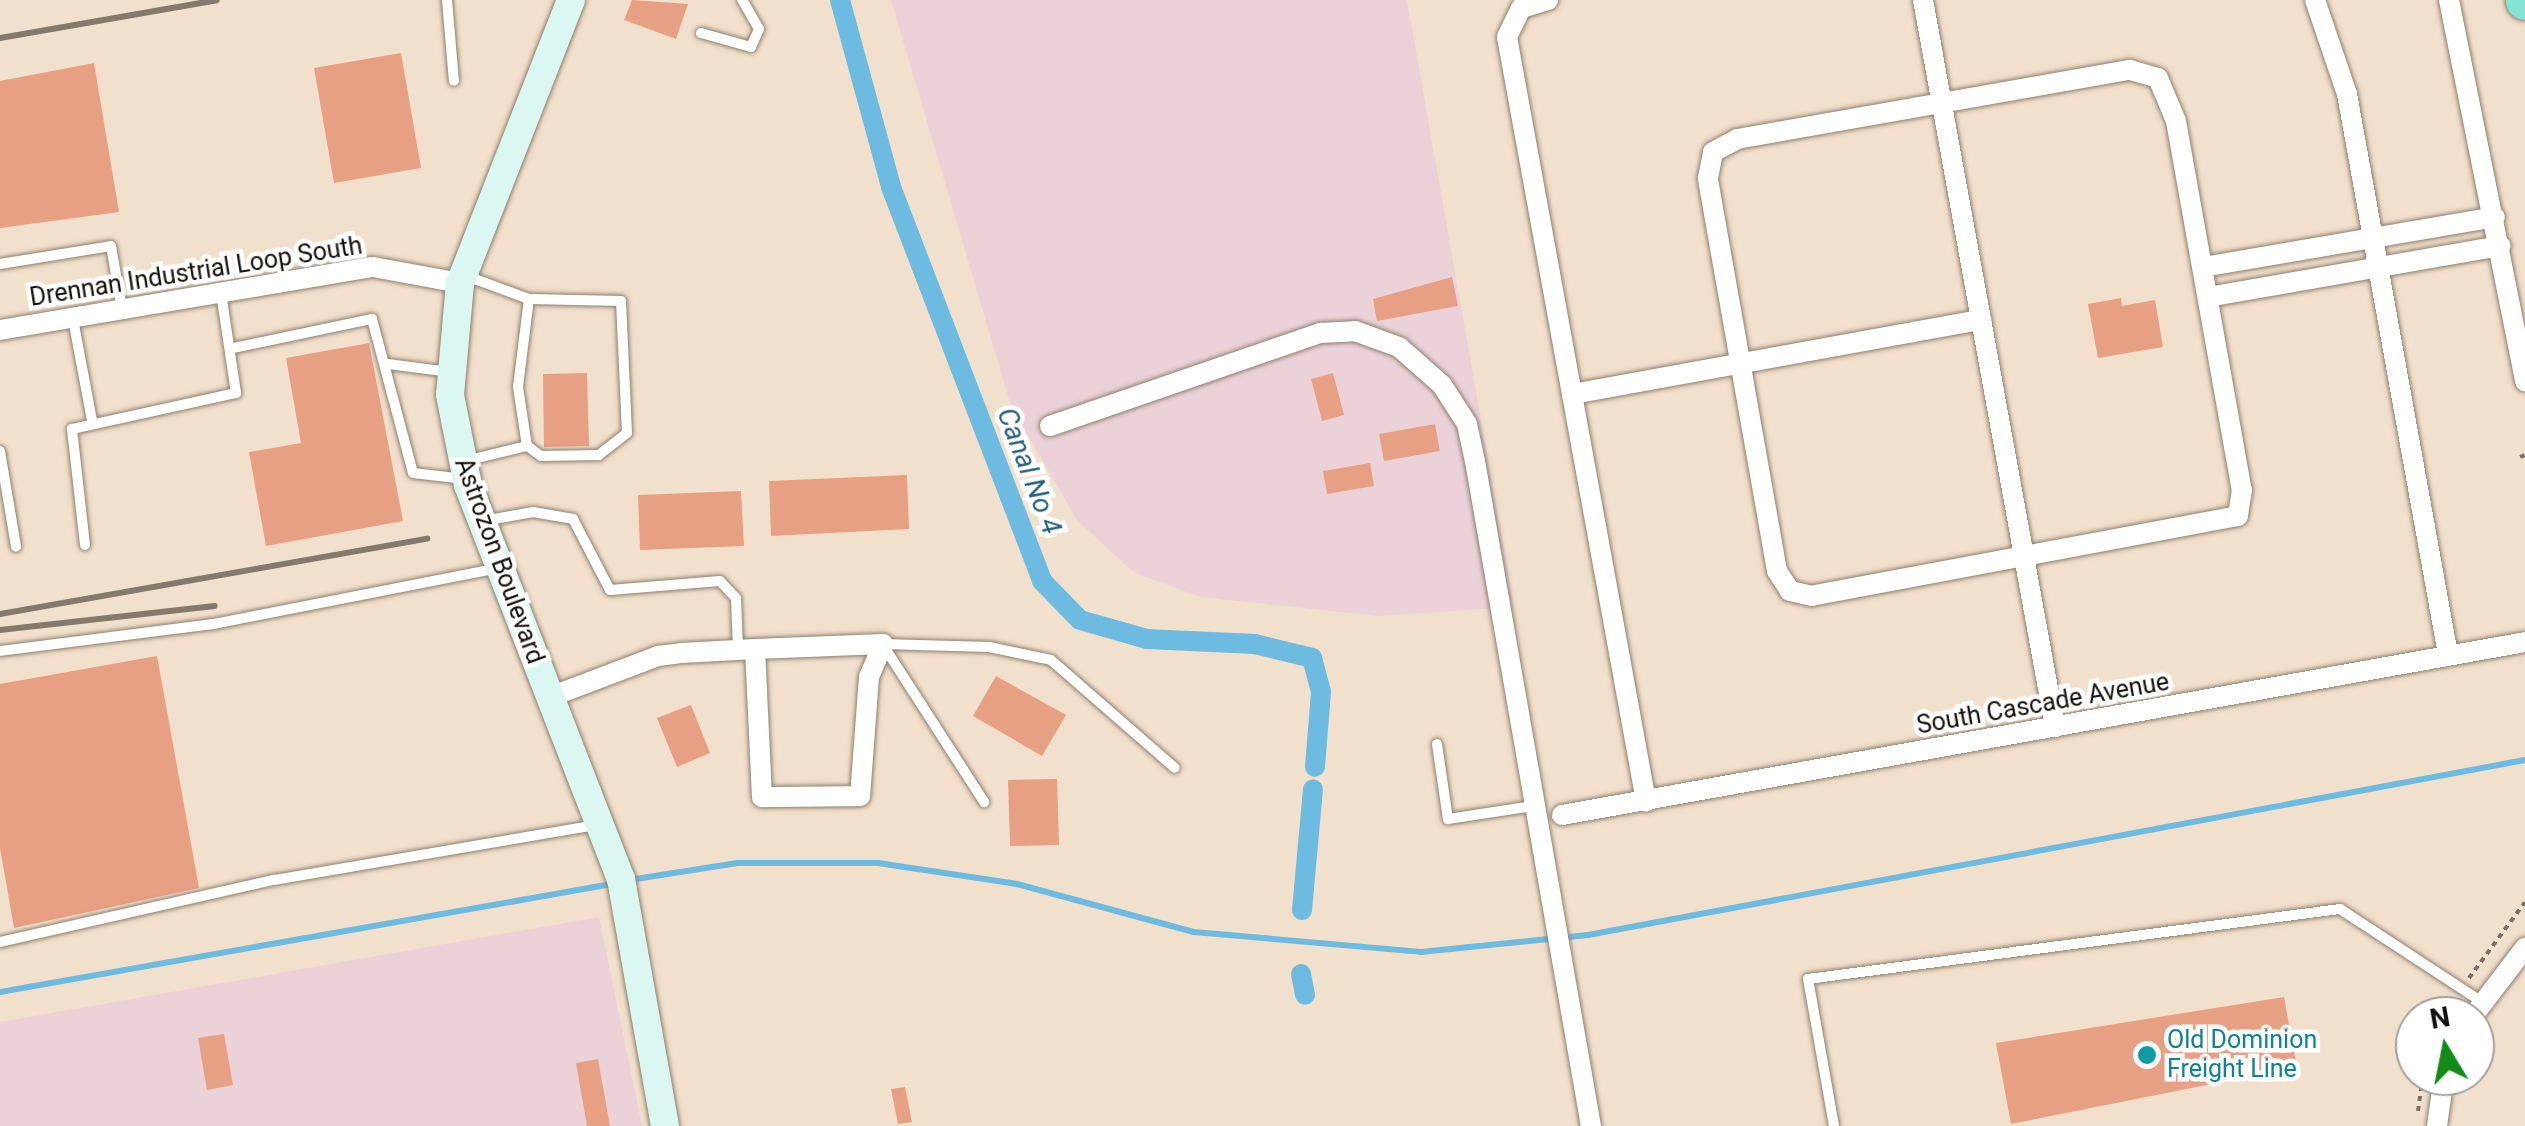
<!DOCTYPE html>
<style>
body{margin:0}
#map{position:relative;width:2525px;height:1126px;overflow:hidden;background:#f1e0cc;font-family:Roboto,sans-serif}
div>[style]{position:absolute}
.industrial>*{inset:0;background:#ebd2d9}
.stream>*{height:6px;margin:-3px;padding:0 3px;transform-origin:3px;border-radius:3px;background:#6ebbe2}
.canal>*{height:20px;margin:-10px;padding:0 10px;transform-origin:10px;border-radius:10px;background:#6ebbe2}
.building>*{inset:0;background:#e8a084}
.path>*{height:4px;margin-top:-2px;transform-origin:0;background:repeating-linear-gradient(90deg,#7b7063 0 5px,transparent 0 10px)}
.roads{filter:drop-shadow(0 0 2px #8f7f6d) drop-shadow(0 0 2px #8f7f6d)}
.lane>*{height:10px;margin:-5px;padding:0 5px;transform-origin:5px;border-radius:5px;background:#fff}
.street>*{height:20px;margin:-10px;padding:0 10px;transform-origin:10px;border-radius:10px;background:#fff}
.secondary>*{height:28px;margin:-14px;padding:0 14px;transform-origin:14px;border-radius:14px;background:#daf7f2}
.highway>*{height:38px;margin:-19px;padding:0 19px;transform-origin:19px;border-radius:19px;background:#85e4d3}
.rail>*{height:6px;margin:-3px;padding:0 3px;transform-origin:3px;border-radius:3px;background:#84796c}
.dots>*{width:28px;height:28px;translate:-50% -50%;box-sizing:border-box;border:5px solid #fff;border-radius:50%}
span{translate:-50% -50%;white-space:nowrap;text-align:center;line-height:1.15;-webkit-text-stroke:9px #fff;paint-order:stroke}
.street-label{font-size:25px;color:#16110a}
.culture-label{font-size:25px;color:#0d838f}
.left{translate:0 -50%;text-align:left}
.water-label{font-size:28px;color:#245f7a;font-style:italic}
.north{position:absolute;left:2395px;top:996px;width:100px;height:100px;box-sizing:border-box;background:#fff;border:2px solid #a2a09d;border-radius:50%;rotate:350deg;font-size:28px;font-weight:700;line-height:40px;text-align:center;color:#16110a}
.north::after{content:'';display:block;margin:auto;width:35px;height:45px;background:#128c17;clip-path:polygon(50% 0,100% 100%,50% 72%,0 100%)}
</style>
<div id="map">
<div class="industrial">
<div style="clip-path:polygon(891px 0,1407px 0,1514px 607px,1379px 616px,1200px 597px,1133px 572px,1077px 520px,1011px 406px)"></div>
<div style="clip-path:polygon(599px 917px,642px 1126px,0 1126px,0 1022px)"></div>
</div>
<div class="stream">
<div style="left:629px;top:880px;width:110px;rotate:-8.9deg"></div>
<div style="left:738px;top:863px;width:140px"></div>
<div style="left:878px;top:863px;width:141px;rotate:8.6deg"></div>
<div style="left:1017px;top:884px;width:183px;rotate:15.2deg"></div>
<div style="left:1194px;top:932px;width:228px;rotate:5deg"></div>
<div style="left:1421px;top:952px;width:168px;rotate:-5.8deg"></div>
<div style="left:1588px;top:935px;width:953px;rotate:-10.58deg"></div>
<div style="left:0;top:992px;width:621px;rotate:-10.01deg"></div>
</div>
<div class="canal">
<div style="left:840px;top:0;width:194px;rotate:74.7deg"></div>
<div style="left:891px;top:187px;width:422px;rotate:69deg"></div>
<div style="left:1042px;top:581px;width:54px;rotate:45.7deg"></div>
<div style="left:1080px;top:620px;width:70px;rotate:15.8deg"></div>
<div style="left:1147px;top:639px;width:108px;rotate:2.7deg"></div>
<div style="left:1255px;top:644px;width:59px;rotate:13.8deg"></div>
<div style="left:1312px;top:658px;width:35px;rotate:75deg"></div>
<div style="left:1321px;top:692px;width:75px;rotate:94.6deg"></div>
<div style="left:1302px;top:910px;width:121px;rotate:-84.8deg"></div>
<div style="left:1301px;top:974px;width:21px;rotate:79deg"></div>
</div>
<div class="building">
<div style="clip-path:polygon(632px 0,688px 4px,676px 39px,624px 20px)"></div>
<div style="clip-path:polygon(401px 53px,421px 168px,334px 183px,314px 68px)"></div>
<div style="clip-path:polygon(94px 63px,119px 212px,0 228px,0 81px)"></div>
<div style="clip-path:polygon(1452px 277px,1458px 306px,1377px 321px,1373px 299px)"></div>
<div style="clip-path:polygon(2121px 298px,2122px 306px,2155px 300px,2163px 347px,2098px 358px,2088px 304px)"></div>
<div style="clip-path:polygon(369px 343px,403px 521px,266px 546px,249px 452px,301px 443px,286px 358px)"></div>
<div style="clip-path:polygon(587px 373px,589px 446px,544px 447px,543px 374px)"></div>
<div style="clip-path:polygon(1333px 373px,1344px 415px,1322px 421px,1311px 379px)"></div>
<div style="clip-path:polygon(1435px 424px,1440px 451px,1384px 461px,1379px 434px)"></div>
<div style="clip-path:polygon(1370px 463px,1374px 486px,1327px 494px,1323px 471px)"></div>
<div style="clip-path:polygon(907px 475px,909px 529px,771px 536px,769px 481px)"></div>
<div style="clip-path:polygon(741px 491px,744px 546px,640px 550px,638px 495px)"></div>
<div style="clip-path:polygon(157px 656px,199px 888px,14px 928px,0 848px,0 684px)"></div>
<div style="clip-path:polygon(996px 676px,1066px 715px,1042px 756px,973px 716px)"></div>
<div style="clip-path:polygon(691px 705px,710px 753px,677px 767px,657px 718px)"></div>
<div style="clip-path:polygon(1057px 779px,1059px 845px,1010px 846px,1008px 780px)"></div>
<div style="clip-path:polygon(2284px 997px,2297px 1067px,2011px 1124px,1996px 1043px)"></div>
<div style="clip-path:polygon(224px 1034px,233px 1085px,207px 1090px,198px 1038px)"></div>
<div style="clip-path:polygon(598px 1059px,610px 1126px,587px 1126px,576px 1063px)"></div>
<div style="clip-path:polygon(905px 1087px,912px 1122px,898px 1124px,891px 1089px)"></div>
</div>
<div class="path">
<div style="left:2520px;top:457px;width:5px;rotate:-22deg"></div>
<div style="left:2469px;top:978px;width:94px;rotate:-53.6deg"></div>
<div style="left:2446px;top:1016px;width:20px;rotate:-63deg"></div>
<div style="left:2418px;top:1111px;width:35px;rotate:-82deg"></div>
</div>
<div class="roads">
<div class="lane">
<div style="left:447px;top:0;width:81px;rotate:85.1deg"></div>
<div style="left:701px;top:33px;width:52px;rotate:15.6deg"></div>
<div style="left:751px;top:47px;width:20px;rotate:-66deg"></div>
<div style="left:759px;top:29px;width:34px;rotate:-120deg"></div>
<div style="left:0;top:264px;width:112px;rotate:-9.2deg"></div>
<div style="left:111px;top:246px;width:64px;rotate:80.1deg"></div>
<div style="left:464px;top:275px;width:69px;rotate:20.3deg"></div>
<div style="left:529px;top:299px;width:92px;rotate:1.2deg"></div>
<div style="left:621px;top:301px;width:132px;rotate:87.4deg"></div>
<div style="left:627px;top:433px;width:36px;rotate:142deg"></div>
<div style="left:599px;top:455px;width:58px;rotate:179deg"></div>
<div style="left:541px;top:456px;width:17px;rotate:-144deg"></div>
<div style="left:527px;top:446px;width:60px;rotate:-98.7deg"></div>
<div style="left:518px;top:387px;width:89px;rotate:-82.9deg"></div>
<div style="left:73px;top:319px;width:104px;rotate:79.4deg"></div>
<div style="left:233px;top:348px;width:142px;rotate:-11.8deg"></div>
<div style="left:372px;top:319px;width:159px;rotate:75.1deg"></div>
<div style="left:413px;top:473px;width:52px;rotate:6.6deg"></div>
<div style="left:388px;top:364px;width:63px;rotate:7.4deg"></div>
<div style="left:0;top:451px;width:97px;rotate:80.5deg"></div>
<div style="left:465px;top:461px;width:64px;rotate:-13.6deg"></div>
<div style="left:483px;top:521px;width:51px;rotate:-10.2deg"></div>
<div style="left:533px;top:512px;width:41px;rotate:9.9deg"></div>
<div style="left:573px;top:519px;width:80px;rotate:62.5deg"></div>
<div style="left:610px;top:590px;width:110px;rotate:-4.7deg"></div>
<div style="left:720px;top:581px;width:23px;rotate:47deg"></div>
<div style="left:736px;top:598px;width:52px;rotate:87.8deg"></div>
<div style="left:85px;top:545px;width:117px;rotate:-96.4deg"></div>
<div style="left:72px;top:429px;width:168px;rotate:-12.4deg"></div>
<div style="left:236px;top:393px;width:101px;rotate:-98.5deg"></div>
<div style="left:883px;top:644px;width:106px;rotate:1.6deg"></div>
<div style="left:989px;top:647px;width:63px;rotate:11.8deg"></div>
<div style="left:1051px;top:660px;width:164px;rotate:41.1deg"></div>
<div style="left:883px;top:645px;width:187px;rotate:57.2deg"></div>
<div style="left:0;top:651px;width:216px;rotate:-7.2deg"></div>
<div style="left:214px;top:624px;width:290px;rotate:-11.1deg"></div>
<div style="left:1437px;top:744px;width:76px;rotate:81.7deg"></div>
<div style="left:1448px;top:819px;width:86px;rotate:-8.7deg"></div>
<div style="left:0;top:942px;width:281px;rotate:-12.8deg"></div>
<div style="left:274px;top:880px;width:327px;rotate:-9.7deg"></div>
<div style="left:1834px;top:1126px;width:149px;rotate:-100deg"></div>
<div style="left:1808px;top:979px;width:537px;rotate:-7.5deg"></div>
<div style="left:2340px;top:909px;width:170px;rotate:33.2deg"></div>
</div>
<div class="street">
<div style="left:1548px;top:0;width:28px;rotate:163deg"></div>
<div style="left:1521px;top:8px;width:32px;rotate:116deg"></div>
<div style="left:1507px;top:37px;width:777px;rotate:79.69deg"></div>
<div style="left:1923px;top:0;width:739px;rotate:79.71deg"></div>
<div style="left:2315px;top:0;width:99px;rotate:71.2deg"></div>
<div style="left:2347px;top:94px;width:570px;rotate:79.79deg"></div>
<div style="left:2449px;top:0;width:389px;rotate:78.7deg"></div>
<div style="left:2130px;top:70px;width:29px;rotate:16deg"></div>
<div style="left:2158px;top:78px;width:47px;rotate:67.3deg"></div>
<div style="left:2176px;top:121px;width:375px;rotate:79.9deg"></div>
<div style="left:2242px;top:490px;width:26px;rotate:99deg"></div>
<div style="left:2238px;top:516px;width:433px;rotate:169.4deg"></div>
<div style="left:1812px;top:596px;width:23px;rotate:-167deg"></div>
<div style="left:1790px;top:591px;width:24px;rotate:-123deg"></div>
<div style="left:1777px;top:571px;width:399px;rotate:-100deg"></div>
<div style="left:1708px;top:178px;width:26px;rotate:-79deg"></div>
<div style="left:1713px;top:152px;width:27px;rotate:-28deg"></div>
<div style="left:1737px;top:139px;width:399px;rotate:-10deg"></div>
<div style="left:2203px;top:267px;width:296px;rotate:-9.7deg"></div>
<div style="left:2208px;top:297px;width:297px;rotate:-9.9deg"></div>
<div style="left:0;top:330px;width:378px;rotate:-9.6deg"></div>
<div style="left:373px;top:267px;width:88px;rotate:10.4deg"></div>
<div style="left:1572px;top:394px;width:416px;rotate:-10.3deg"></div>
<div style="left:1050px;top:426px;width:286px;rotate:-19deg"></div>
<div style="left:1320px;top:333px;width:35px;rotate:-3deg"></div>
<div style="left:1355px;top:331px;width:47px;rotate:20deg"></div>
<div style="left:1399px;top:347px;width:57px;rotate:41.5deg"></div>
<div style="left:1442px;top:385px;width:46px;rotate:57.3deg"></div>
<div style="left:1467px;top:424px;width:38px;rotate:78deg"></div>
<div style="left:1475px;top:461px;width:675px;rotate:80.11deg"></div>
<div style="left:550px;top:697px;width:116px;rotate:-20.8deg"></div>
<div style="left:658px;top:656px;width:23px;rotate:-7deg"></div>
<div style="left:681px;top:653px;width:74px;rotate:-3.1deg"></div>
<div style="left:755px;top:649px;width:128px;rotate:-2.2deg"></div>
<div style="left:883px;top:644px;width:36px;rotate:113deg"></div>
<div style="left:869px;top:677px;width:119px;rotate:94.3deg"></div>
<div style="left:860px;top:796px;width:98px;rotate:179.4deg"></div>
<div style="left:762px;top:797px;width:148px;rotate:-92.7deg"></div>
<div style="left:1562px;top:815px;width:978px;rotate:-10.18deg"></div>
<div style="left:2473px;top:1016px;width:86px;rotate:-52.6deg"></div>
<div style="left:2437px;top:1126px;width:50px;rotate:-82deg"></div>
</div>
<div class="secondary">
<div style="left:571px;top:0;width:304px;rotate:111.4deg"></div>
<div style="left:460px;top:283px;width:112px;rotate:95.1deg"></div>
<div style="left:450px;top:395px;width:92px;rotate:78.7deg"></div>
<div style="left:468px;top:485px;width:423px;rotate:68.8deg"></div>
<div style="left:621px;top:879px;width:251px;rotate:79.9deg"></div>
</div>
<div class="highway">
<div style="left:2525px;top:0;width:1px;rotate:90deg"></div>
</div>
</div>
<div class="rail">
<div style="left:0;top:38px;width:220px;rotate:-9.9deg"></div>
<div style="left:0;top:614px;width:434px;rotate:-10deg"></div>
<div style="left:0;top:630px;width:216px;rotate:-6.4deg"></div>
</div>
<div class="dots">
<div style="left:2147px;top:1055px;background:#0f9aa8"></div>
</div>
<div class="street-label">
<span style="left:196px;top:272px;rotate:-9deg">Drennan Industrial Loop South</span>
<span style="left:499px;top:561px;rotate:70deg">Astrozon Boulevard</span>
<span style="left:2043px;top:704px;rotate:-10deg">South Cascade Avenue</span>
</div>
<div class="culture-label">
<span class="left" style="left:2167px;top:1055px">Old Dominion<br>Freight Line</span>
</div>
<div class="water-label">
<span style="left:1029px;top:471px;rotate:69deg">Canal No 4</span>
</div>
<div class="north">N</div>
</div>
